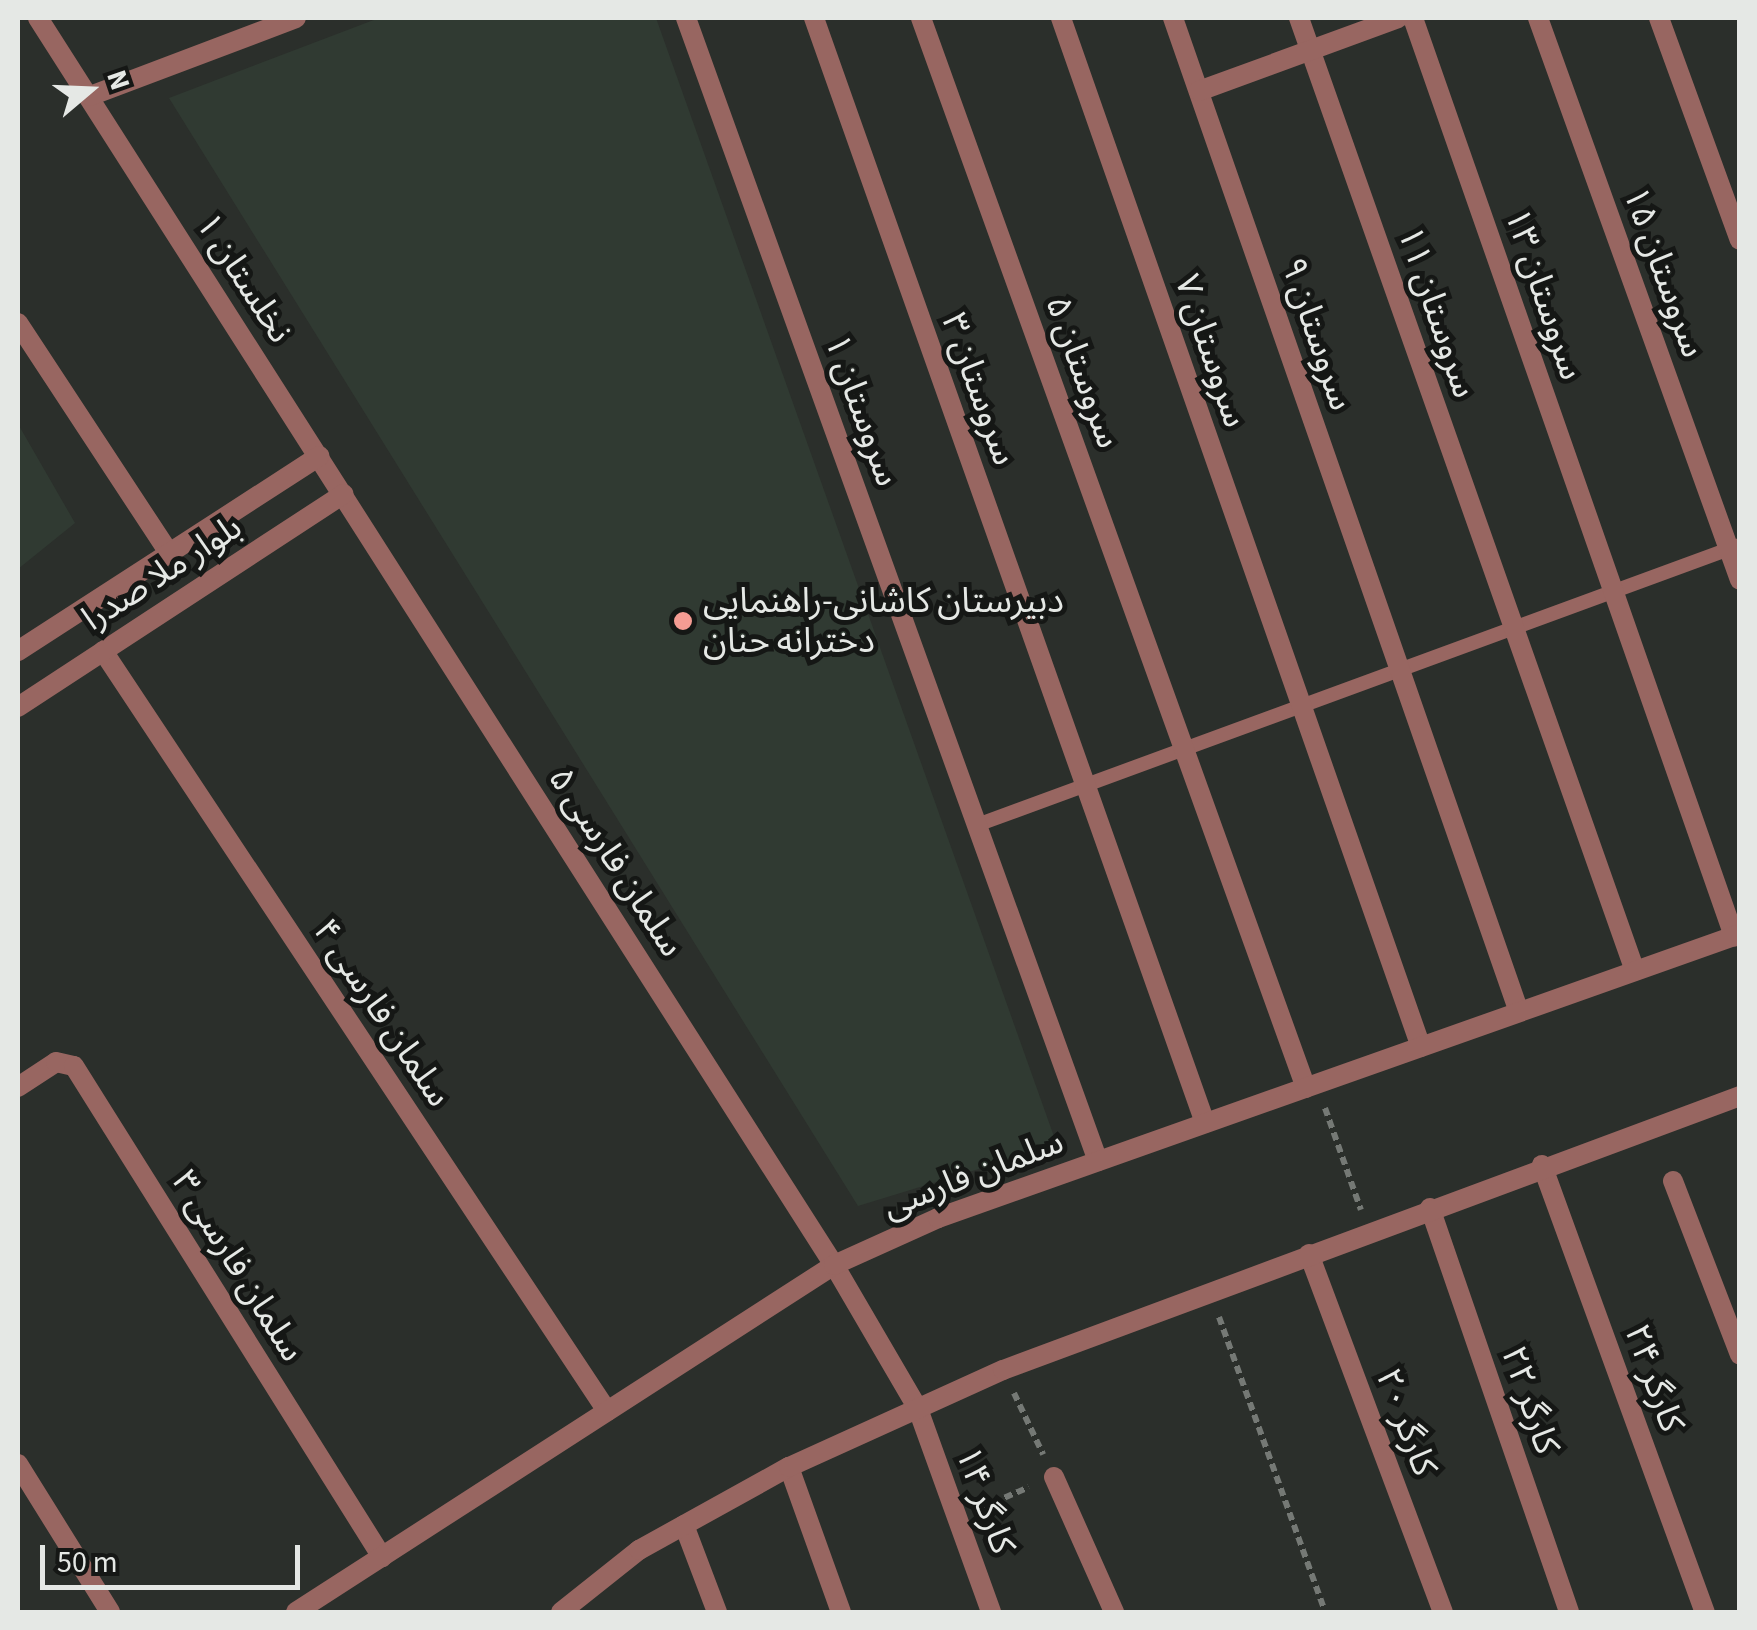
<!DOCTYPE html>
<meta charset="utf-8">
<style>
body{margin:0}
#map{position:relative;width:1757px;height:1630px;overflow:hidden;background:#2b2f2b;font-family:"Source Sans 3","Noto Sans Arabic",sans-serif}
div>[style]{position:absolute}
.built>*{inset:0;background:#303a32}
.path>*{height:6px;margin-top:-3px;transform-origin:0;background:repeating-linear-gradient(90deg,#757975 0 8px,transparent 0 13px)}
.service>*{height:14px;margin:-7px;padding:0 7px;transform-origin:7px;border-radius:7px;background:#986661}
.minor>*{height:20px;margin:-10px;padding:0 10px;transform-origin:10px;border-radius:10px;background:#986661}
.tertiary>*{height:20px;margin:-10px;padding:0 10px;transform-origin:10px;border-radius:10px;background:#986661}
.dots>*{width:28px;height:28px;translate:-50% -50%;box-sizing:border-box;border:5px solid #151715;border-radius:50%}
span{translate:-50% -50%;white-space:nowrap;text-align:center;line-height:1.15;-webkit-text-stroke:10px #151715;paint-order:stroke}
.street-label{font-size:35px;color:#e5e8e5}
.poi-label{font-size:35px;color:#e5e8e5}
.left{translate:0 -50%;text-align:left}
.frame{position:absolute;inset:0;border:20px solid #e5e8e5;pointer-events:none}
.north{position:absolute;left:40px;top:40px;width:100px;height:100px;-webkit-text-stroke:8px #151715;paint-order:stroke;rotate:71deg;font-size:28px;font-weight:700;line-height:40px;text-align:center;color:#e5e8e5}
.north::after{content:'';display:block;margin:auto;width:35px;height:45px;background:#e5e8e5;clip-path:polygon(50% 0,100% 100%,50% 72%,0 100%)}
.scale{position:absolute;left:40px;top:1545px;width:260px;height:45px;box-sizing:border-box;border:5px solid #e5e8e5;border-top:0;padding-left:12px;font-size:30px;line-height:35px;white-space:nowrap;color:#e5e8e5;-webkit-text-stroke:8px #151715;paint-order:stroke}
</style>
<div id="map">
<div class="built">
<div style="clip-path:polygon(379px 18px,656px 18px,1057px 1145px,858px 1206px,169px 98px)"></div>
<div style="clip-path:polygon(18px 424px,75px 523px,18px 569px)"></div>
</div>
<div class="path">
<div style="left:1325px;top:1108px;width:108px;rotate:70.6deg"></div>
<div style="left:1219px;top:1317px;width:313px;rotate:70.2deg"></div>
<div style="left:1014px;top:1393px;width:68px;rotate:64.6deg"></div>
<div style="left:981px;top:1508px;width:52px;rotate:-23.6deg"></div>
</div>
<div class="service">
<div style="left:977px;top:825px;width:813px;rotate:-20.15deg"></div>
</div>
<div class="minor">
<div style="left:38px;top:18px;width:1479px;rotate:57.45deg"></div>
<div style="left:686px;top:18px;width:1215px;rotate:70.18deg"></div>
<div style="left:814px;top:18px;width:1172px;rotate:70.51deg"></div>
<div style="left:921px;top:18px;width:1137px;rotate:70.21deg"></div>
<div style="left:1061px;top:18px;width:1090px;rotate:70.72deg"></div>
<div style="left:1173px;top:18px;width:1052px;rotate:70.81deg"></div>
<div style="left:1299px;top:18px;width:1010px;rotate:70.58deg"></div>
<div style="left:1413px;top:18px;width:973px;rotate:70.73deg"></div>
<div style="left:1538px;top:18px;width:597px;rotate:70.23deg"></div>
<div style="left:1659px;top:18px;width:236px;rotate:70deg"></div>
<div style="left:1199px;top:91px;width:212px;rotate:-20.1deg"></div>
<div style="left:90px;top:96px;width:220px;rotate:-20.7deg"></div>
<div style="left:18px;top:323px;width:275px;rotate:56.7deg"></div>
<div style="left:103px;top:651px;width:912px;rotate:56.45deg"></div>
<div style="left:18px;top:1087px;width:45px;rotate:-33.3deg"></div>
<div style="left:56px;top:1062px;width:18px;rotate:13deg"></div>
<div style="left:74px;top:1066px;width:580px;rotate:57.9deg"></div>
<div style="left:1542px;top:1165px;width:476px;rotate:70deg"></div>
<div style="left:1673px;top:1181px;width:186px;rotate:68.9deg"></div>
<div style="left:1430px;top:1208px;width:427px;rotate:71deg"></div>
<div style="left:1309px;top:1254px;width:382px;rotate:69.5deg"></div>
<div style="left:18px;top:1464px;width:174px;rotate:58.1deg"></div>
<div style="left:789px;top:1467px;width:154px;rotate:70.3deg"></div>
<div style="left:1054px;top:1477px;width:148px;rotate:66deg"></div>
<div style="left:684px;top:1525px;width:93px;rotate:69.2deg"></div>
</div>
<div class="tertiary">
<div style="left:18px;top:651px;width:359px;rotate:-32.9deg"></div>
<div style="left:18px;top:707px;width:389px;rotate:-33.2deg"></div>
<div style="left:834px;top:1265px;width:167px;rotate:59.7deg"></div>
<div style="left:918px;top:1409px;width:216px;rotate:70.2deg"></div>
<div style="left:296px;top:1612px;width:640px;rotate:-32.82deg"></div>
<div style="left:834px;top:1265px;width:114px;rotate:-24.3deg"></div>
<div style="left:938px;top:1218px;width:851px;rotate:-19.5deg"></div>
<div style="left:561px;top:1612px;width:100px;rotate:-38.5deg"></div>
<div style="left:639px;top:1550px;width:171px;rotate:-29deg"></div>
<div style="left:789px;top:1467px;width:235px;rotate:-24.4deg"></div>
<div style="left:1003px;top:1370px;width:786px;rotate:-20.39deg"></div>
</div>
<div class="dots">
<div style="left:683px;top:621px;background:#f59c93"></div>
</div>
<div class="street-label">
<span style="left:1664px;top:272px;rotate:70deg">سروستان ۱۵</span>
<span style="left:244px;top:278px;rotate:57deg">نخلستان ۱</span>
<span style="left:1544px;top:294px;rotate:71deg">سروستان ۱۳</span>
<span style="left:1437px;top:312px;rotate:71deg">سروستان ۱۱</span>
<span style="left:1317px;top:334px;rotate:71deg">سروستان ۹</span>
<span style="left:1211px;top:351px;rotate:71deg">سروستان ۷</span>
<span style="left:1083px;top:372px;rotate:70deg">سروستان ۵</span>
<span style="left:979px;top:389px;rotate:70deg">سروستان ۳</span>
<span style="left:862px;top:410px;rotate:70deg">سروستان ۱</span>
<span style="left:162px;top:573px;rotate:-33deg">بلوار ملا صدرا</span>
<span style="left:616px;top:862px;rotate:57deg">سلمان فارسی ۵</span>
<span style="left:382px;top:1013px;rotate:56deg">سلمان فارسی ۴</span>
<span style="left:973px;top:1174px;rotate:-21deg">سلمان فارسی</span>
<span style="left:238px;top:1266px;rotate:58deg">سلمان فارسی ۳</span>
<span style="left:1654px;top:1378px;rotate:70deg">کارگر ۲۴</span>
<span style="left:1530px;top:1400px;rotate:71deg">کارگر ۲۲</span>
<span style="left:1406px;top:1422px;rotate:69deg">کارگر ۲۰</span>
<span style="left:985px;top:1500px;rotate:70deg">کارگر ۱۴</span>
</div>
<div class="poi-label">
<span class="left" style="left:703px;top:621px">دبیرستان کاشانی-راهنمایی<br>دخترانه حنان</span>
</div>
<div class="frame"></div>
<div class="north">N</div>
<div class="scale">50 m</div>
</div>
